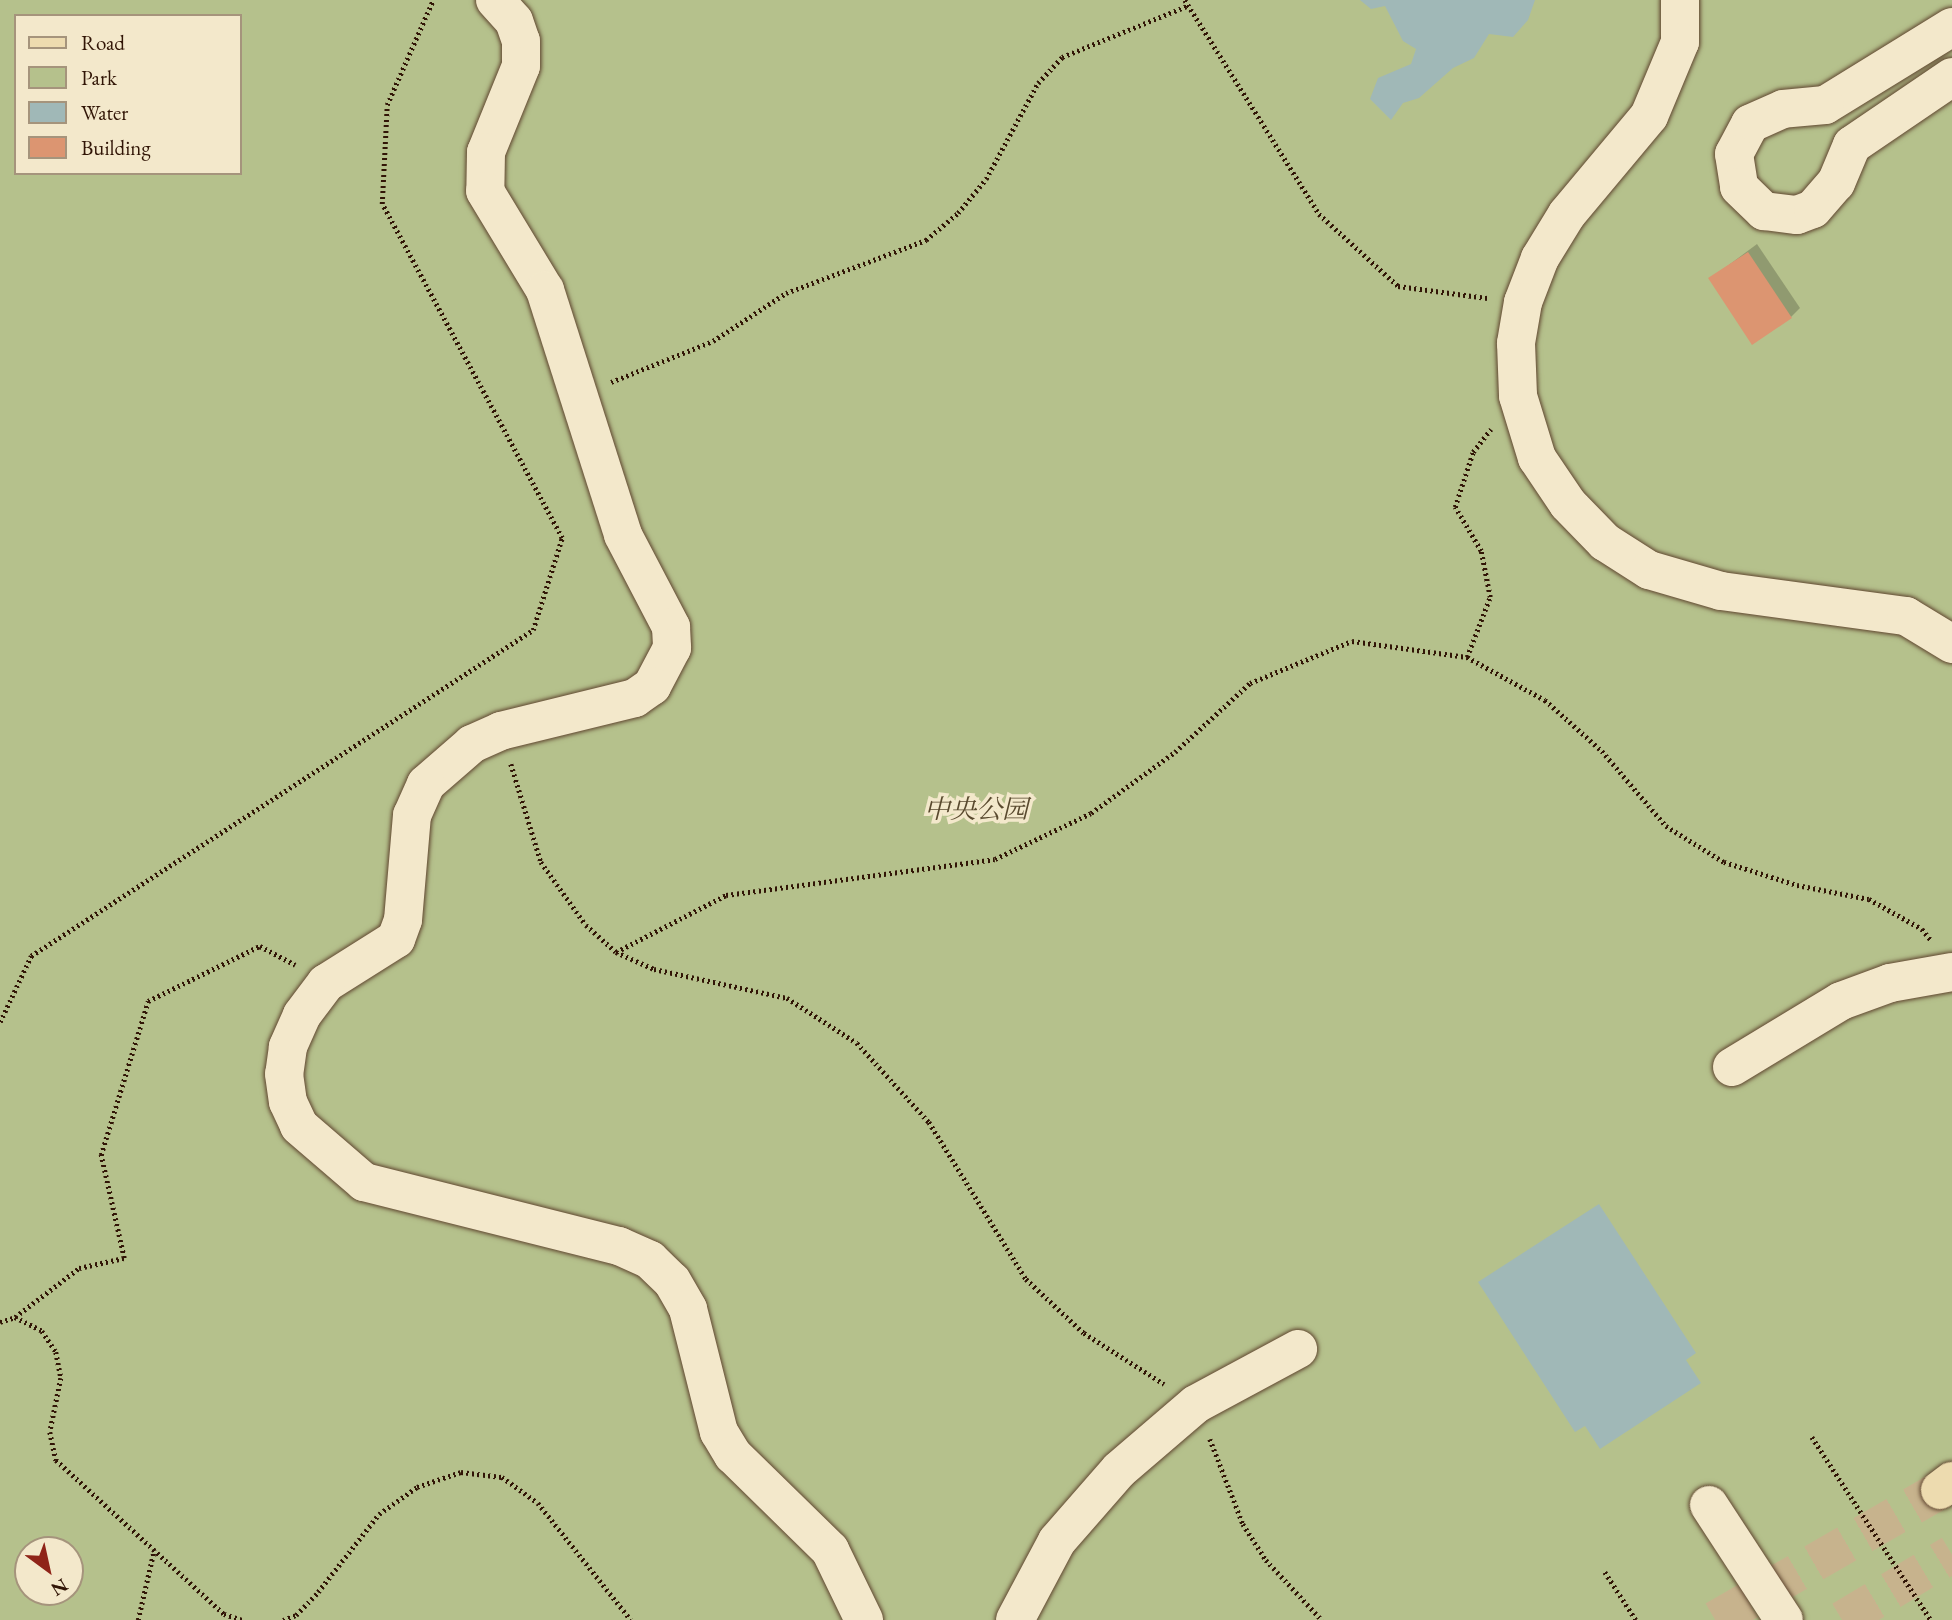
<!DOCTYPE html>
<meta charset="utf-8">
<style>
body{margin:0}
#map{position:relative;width:1952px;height:1620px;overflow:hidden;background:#eddbaf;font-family:"EB Garamond","Noto Serif SC",serif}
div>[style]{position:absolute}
.green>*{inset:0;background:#b5c18c}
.water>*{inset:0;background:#a0b8b7}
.shadow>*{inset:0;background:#0003}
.building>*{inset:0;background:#dc9571}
.major-tunnel>*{height:38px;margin-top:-19px;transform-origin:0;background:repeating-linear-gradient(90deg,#c7b38d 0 38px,transparent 0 57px)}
.path>*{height:4.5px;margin-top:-2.25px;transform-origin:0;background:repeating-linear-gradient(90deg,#311506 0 2px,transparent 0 5.5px)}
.roads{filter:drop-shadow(0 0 2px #604630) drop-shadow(0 0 2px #604630)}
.minor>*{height:38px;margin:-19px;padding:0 19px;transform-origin:19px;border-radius:19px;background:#f3e8cb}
.major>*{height:38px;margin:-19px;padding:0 19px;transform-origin:19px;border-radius:19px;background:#eddbaf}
span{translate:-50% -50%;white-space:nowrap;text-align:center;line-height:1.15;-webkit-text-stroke:7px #f3e8cb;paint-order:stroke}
.park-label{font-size:26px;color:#59492e;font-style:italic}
.legend{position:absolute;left:14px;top:14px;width:228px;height:161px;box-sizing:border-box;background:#f3e8cb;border:2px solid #a5947c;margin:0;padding:9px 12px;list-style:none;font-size:21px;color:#311506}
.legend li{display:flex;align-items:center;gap:14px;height:35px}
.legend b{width:35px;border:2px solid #a5947c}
.north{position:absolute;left:14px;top:1536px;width:70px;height:70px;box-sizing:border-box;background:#f3e8cb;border:2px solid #a5947c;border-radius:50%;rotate:147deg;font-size:19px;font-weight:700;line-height:28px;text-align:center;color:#311506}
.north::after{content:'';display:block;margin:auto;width:24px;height:32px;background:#8f2418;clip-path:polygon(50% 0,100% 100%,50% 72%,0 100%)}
</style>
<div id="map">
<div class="green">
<div style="clip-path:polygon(evenodd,0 0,1952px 0,1952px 1620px,0 1620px,0 0,16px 16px,240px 16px,240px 173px,16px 173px,16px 16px,0 0,28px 1550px,70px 1550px,70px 1592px,28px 1592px,28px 1550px)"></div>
</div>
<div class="water">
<div style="clip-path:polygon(1360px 0,1535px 0,1528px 20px,1513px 37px,1489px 34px,1474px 58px,1453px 68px,1419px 98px,1403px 103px,1391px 120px,1370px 99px,1378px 78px,1411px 64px,1416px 49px,1403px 41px,1385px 6px,1371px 9px)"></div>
<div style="clip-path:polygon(1599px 1204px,1696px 1353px,1686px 1360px,1701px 1383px,1600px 1449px,1585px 1426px,1575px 1432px,1478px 1282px)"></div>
</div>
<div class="shadow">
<div style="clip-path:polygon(1757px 244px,1800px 308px,1791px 317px,1710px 279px)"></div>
</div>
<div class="building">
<div style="clip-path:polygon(1748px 252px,1792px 318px,1752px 345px,1708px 278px)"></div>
</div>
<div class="major-tunnel">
<div style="left:1715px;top:1620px;width:260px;rotate:-30deg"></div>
<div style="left:1842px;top:1620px;width:128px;rotate:-31deg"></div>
</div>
<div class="path">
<div style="left:1185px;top:0;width:252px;rotate:57.9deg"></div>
<div style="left:1319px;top:214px;width:107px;rotate:42.3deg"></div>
<div style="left:1398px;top:286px;width:90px;rotate:7.7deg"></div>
<div style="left:611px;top:382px;width:110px;rotate:-21.9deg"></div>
<div style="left:713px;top:341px;width:87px;rotate:-33.3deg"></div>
<div style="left:786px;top:293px;width:150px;rotate:-20.7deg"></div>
<div style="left:926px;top:240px;width:42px;rotate:-40.2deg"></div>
<div style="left:958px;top:213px;width:44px;rotate:-50.5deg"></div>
<div style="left:986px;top:179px;width:109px;rotate:-61.6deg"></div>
<div style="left:1038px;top:83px;width:35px;rotate:-47deg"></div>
<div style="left:1062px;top:57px;width:135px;rotate:-22.2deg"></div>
<div style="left:1467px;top:657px;width:64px;rotate:-69deg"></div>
<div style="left:1490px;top:597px;width:47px;rotate:-101.1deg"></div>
<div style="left:1481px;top:551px;width:51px;rotate:-120.6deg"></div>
<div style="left:1455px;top:507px;width:58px;rotate:-71.9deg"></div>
<div style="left:1473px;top:452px;width:29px;rotate:-52deg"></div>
<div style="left:511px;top:764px;width:102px;rotate:73deg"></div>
<div style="left:541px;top:862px;width:77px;rotate:54.5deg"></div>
<div style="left:586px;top:925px;width:40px;rotate:42deg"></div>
<div style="left:616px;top:952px;width:42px;rotate:24.1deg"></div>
<div style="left:654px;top:969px;width:136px;rotate:12.3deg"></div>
<div style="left:787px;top:998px;width:83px;rotate:32.7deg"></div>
<div style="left:857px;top:1043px;width:107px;rotate:47.7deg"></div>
<div style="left:929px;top:1122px;width:185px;rotate:58.3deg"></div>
<div style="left:1026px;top:1279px;width:79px;rotate:43deg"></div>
<div style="left:1084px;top:1333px;width:95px;rotate:32.5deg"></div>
<div style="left:616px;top:952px;width:124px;rotate:-27.4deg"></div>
<div style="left:726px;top:895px;width:271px;rotate:-7.6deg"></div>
<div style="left:995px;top:859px;width:106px;rotate:-25.6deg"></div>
<div style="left:1091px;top:813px;width:104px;rotate:-36deg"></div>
<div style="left:1175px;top:752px;width:102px;rotate:-42.6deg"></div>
<div style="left:1250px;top:683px;width:110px;rotate:-22.4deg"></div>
<div style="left:1352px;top:641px;width:116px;rotate:7.9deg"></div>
<div style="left:1467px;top:657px;width:89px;rotate:28.9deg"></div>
<div style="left:1545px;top:700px;width:76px;rotate:41.8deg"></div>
<div style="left:1602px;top:751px;width:99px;rotate:49.5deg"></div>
<div style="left:1666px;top:826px;width:68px;rotate:31.8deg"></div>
<div style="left:1724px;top:862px;width:77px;rotate:17.5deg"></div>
<div style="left:1797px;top:885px;width:73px;rotate:11deg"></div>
<div style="left:1869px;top:899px;width:61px;rotate:29.5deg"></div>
<div style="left:1922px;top:929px;width:14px;rotate:51deg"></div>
<div style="left:0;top:1022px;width:73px;rotate:-64.8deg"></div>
<div style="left:31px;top:956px;width:599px;rotate:-33deg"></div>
<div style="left:533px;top:630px;width:96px;rotate:-72.5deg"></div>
<div style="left:562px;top:538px;width:379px;rotate:-118.3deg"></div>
<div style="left:382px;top:204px;width:99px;rotate:-87.1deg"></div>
<div style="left:387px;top:105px;width:115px;rotate:-66.3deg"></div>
<div style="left:15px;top:1317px;width:81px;rotate:-37.4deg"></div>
<div style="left:79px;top:1268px;width:46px;rotate:-12.5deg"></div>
<div style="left:124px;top:1258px;width:106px;rotate:-102.6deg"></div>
<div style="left:101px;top:1155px;width:161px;rotate:-73deg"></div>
<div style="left:148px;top:1001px;width:125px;rotate:-26.2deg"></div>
<div style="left:260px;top:946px;width:40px;rotate:28deg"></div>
<div style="left:0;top:1322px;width:16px;rotate:-18deg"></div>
<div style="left:15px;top:1317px;width:30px;rotate:27deg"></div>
<div style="left:42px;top:1331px;width:25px;rotate:56deg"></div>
<div style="left:56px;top:1352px;width:26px;rotate:79deg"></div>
<div style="left:61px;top:1378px;width:55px;rotate:101.5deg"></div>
<div style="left:50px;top:1432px;width:29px;rotate:78deg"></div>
<div style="left:56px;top:1460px;width:228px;rotate:42.5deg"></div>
<div style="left:224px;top:1614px;width:19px;rotate:18deg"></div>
<div style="left:1812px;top:1437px;width:218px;rotate:57deg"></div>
<div style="left:1210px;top:1439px;width:91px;rotate:68.8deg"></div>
<div style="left:1243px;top:1524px;width:43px;rotate:57.4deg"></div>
<div style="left:1266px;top:1560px;width:82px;rotate:47deg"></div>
<div style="left:1605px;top:1572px;width:57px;rotate:57.1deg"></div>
<div style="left:138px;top:1620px;width:72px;rotate:-77.1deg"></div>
<div style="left:283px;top:1620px;width:14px;rotate:-21deg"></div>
<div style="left:296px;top:1615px;width:32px;rotate:-46deg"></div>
<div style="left:318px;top:1592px;width:99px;rotate:-52deg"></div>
<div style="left:379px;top:1514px;width:47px;rotate:-35.4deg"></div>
<div style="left:417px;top:1487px;width:46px;rotate:-18.8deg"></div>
<div style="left:461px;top:1472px;width:41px;rotate:7deg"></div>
<div style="left:502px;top:1477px;width:44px;rotate:35.8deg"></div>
<div style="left:538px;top:1503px;width:149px;rotate:51.5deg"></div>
</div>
<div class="roads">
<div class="minor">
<div style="left:495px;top:0;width:28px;rotate:48deg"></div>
<div style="left:514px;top:21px;width:21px;rotate:71deg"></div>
<div style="left:521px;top:41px;width:25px;rotate:90deg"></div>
<div style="left:521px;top:66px;width:93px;rotate:112.1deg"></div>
<div style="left:486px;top:152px;width:39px;rotate:91deg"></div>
<div style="left:485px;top:191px;width:116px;rotate:58.8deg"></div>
<div style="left:545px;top:290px;width:257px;rotate:72.3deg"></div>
<div style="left:623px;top:535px;width:104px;rotate:62.4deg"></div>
<div style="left:671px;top:627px;width:21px;rotate:87deg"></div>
<div style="left:672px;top:648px;width:43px;rotate:117.8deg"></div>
<div style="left:652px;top:686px;width:21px;rotate:145deg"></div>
<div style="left:635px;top:698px;width:138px;rotate:166.2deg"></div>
<div style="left:501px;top:731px;width:32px;rotate:156deg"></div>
<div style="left:472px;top:744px;width:61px;rotate:139deg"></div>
<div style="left:426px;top:784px;width:34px;rotate:114deg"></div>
<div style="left:412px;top:815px;width:105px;rotate:94.9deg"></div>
<div style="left:403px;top:920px;width:20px;rotate:110deg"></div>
<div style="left:396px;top:939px;width:83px;rotate:147.8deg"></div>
<div style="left:326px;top:983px;width:40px;rotate:127deg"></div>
<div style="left:302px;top:1015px;width:35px;rotate:114deg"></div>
<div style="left:288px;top:1047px;width:27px;rotate:98deg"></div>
<div style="left:284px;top:1074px;width:28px;rotate:82deg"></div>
<div style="left:288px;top:1102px;width:26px;rotate:65deg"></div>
<div style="left:299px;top:1126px;width:86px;rotate:40.7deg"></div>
<div style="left:364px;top:1182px;width:263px;rotate:14.1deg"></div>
<div style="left:619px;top:1246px;width:34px;rotate:24deg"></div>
<div style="left:650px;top:1260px;width:30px;rotate:44deg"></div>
<div style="left:672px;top:1281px;width:32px;rotate:60deg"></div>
<div style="left:688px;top:1309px;width:127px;rotate:75.9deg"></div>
<div style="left:719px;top:1432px;width:27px;rotate:59deg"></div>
<div style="left:733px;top:1455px;width:136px;rotate:44.4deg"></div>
<div style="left:830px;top:1550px;width:78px;rotate:64.1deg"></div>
<div style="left:1680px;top:0;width:42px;rotate:90deg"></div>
<div style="left:1680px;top:42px;width:80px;rotate:112.7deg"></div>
<div style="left:1649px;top:116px;width:128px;rotate:129.9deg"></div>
<div style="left:1567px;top:214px;width:52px;rotate:121.5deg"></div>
<div style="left:1540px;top:258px;width:47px;rotate:111.1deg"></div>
<div style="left:1523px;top:302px;width:42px;rotate:99.7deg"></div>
<div style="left:1516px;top:343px;width:53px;rotate:87.8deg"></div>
<div style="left:1518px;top:396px;width:65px;rotate:73deg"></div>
<div style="left:1537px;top:458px;width:55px;rotate:56deg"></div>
<div style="left:1568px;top:504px;width:53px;rotate:45.8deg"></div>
<div style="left:1605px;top:542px;width:52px;rotate:32.5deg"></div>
<div style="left:1649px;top:570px;width:75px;rotate:16.3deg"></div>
<div style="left:1721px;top:591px;width:187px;rotate:7.7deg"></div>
<div style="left:1906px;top:616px;width:54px;rotate:31.3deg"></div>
<div style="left:1952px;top:27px;width:149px;rotate:148.4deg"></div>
<div style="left:1825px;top:105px;width:42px;rotate:174.6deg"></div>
<div style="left:1783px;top:109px;width:36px;rotate:156deg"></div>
<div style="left:1750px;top:124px;width:34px;rotate:118deg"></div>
<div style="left:1734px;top:154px;width:33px;rotate:81deg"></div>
<div style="left:1739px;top:187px;width:35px;rotate:44deg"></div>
<div style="left:1764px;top:211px;width:33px;rotate:7deg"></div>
<div style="left:1797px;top:215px;width:17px;rotate:-21deg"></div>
<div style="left:1813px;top:209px;width:35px;rotate:-49deg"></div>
<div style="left:1836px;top:183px;width:41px;rotate:-67.2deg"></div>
<div style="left:1852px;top:145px;width:121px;rotate:-34.2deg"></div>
<div style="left:1732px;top:1067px;width:127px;rotate:-31.2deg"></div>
<div style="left:1841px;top:1001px;width:52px;rotate:-20.2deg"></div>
<div style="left:1890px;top:983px;width:63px;rotate:-10.1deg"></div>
<div style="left:1709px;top:1505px;width:137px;rotate:56.9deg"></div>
<div style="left:1015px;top:1620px;width:89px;rotate:-62deg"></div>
<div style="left:1057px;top:1541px;width:94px;rotate:-48.9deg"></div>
<div style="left:1119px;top:1470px;width:101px;rotate:-40.6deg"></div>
<div style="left:1196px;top:1404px;width:116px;rotate:-28.3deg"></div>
</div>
<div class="major">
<div style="left:1940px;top:1490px;width:15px;rotate:-37deg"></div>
</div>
</div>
<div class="park-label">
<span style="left:976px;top:810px">中央公园</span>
</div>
<ul class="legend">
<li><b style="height:9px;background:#eddbaf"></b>Road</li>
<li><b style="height:19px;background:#b5c18c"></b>Park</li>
<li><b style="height:19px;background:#a0b8b7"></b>Water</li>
<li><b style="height:19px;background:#dc9571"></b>Building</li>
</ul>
<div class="north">N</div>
</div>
